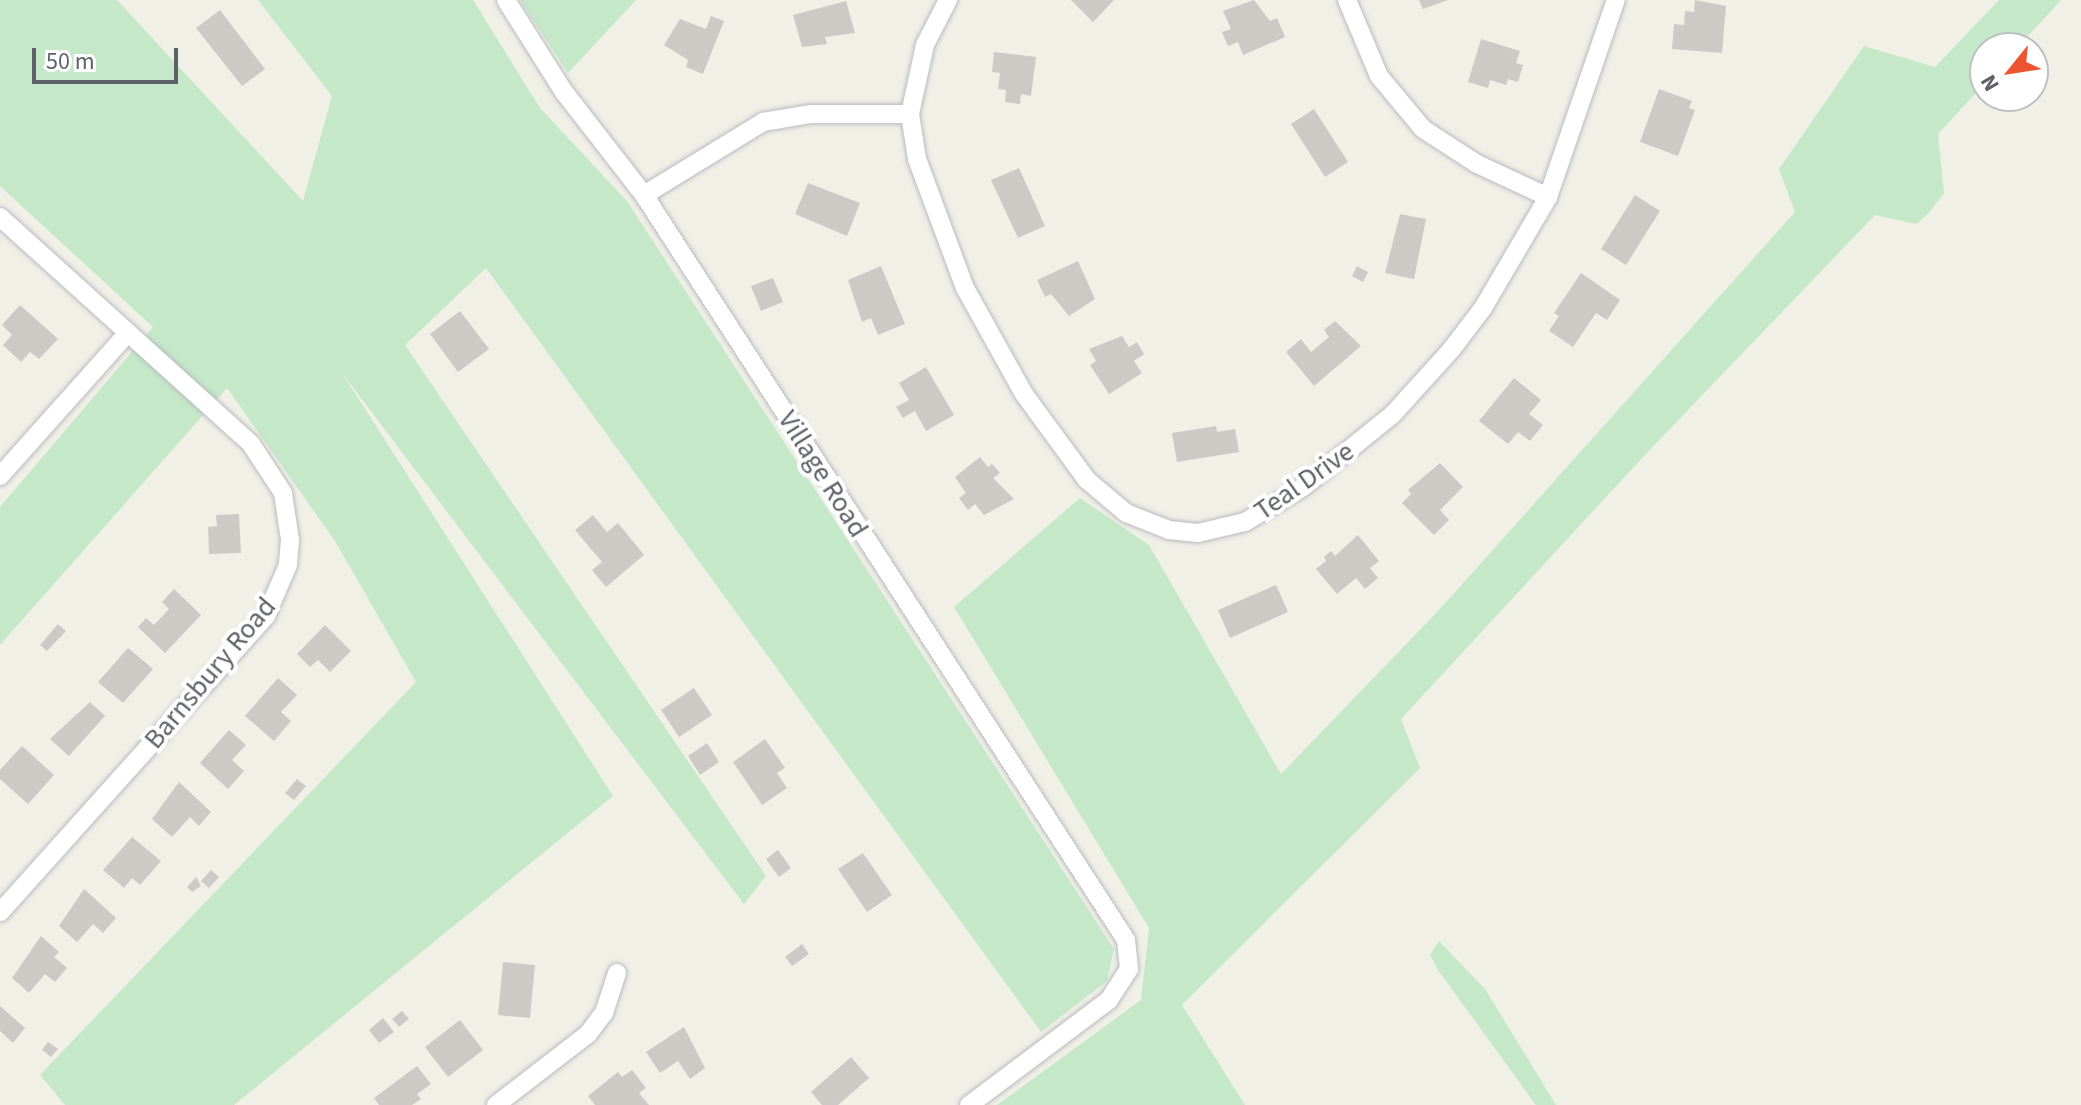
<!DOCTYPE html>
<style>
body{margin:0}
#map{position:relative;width:2081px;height:1105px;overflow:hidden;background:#f1f0e7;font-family:"Source Sans 3",sans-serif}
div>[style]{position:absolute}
.green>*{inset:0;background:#c4e8c8}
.building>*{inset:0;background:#cccac4}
.roads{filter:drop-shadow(0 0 2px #b9bbc1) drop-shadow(0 0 2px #b9bbc1)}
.street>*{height:18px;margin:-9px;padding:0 9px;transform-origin:9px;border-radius:9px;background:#fff}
span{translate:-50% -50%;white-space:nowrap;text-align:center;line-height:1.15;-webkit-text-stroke:8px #fff;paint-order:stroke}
.street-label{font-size:28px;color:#5e6168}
.north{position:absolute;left:1969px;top:32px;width:80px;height:80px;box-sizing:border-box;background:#fff;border:2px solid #bfc0c3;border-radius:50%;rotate:240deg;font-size:22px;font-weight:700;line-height:32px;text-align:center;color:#5e6168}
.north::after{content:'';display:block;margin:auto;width:28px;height:36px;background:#ed5531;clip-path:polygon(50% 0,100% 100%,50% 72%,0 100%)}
.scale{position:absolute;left:32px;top:48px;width:146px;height:36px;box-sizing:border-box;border:4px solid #5e6168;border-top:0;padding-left:10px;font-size:24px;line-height:28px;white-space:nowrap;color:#5e6168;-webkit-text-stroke:6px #fff;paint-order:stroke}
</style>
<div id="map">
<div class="green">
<div style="clip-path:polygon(0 0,117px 0,303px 201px,332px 96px,258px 0,473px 0,540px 108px,627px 201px,1114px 949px,1107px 981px,1041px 1032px,486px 268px,405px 345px,766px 876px,744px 904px,342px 373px,613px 796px,234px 1105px,65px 1105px,40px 1075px,416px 682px,335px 541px,227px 388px,0 645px,0 507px,153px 327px,0 186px)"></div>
<div style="clip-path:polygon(520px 0,636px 0,568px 73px)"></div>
<div style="clip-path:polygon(1999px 0,2061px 0,2017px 48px,1985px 48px,1985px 83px,1938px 134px,1944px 193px,1928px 214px,1916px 224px,1875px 215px,1643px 457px,1401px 719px,1420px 768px,1182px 1005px,1245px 1105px,997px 1105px,1141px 1000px,1149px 928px,954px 607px,1080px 498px,1149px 545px,1281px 774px,1439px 610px,1795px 212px,1779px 169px,1864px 46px,1935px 67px)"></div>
<div style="clip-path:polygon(1439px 941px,1485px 989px,1556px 1105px,1536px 1105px,1438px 970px,1430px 955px)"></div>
</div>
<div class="building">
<div style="clip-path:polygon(1071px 0,1114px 0,1093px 22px)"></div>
<div style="clip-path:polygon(1254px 0,1270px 21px,1277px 18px,1285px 37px,1243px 55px,1238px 42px,1228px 46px,1222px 32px,1231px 29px,1223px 11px)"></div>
<div style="clip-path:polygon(1419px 0,1448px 0,1423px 9px)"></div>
<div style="clip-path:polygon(1695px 0,1726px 6px,1722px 53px,1672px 49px,1674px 24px,1684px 25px,1685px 11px,1694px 12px)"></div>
<div style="clip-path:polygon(846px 1px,855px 33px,825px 37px,827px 44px,802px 47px,793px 15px)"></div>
<div style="clip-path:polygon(220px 10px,265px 69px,242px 86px,196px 28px)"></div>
<div style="clip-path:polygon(711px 16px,724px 21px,703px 74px,686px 67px,688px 60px,664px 45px,680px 19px,706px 29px)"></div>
<div style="clip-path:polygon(1481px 39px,1520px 51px,1516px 63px,1523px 65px,1518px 82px,1508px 79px,1506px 85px,1490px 80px,1488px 88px,1468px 82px)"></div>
<div style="clip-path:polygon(994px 52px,1036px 57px,1031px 96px,1021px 94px,1020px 104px,1005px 102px,1006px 90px,998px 89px,1000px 73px,992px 72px)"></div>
<div style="clip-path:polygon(1659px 89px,1692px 101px,1689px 108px,1695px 110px,1678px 156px,1640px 142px)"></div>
<div style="clip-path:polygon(1314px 109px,1348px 162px,1325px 177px,1291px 124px)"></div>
<div style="clip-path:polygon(1019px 168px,1045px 226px,1018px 238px,991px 180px)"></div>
<div style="clip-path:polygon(808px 183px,860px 203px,847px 236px,795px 214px)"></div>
<div style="clip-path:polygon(1635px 195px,1660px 211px,1626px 265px,1601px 249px)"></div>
<div style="clip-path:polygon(1400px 214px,1426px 219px,1414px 279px,1385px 273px)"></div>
<div style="clip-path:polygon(1078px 261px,1095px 299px,1069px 316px,1051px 294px,1045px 297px,1037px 280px)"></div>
<div style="clip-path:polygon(881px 266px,905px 324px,878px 335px,871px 318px,862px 322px,848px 280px)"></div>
<div style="clip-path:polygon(1357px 266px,1368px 272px,1363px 282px,1352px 276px)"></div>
<div style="clip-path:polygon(1581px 273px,1620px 300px,1607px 320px,1596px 313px,1573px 347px,1549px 331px,1559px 316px,1554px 313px)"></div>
<div style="clip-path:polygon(773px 278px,783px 302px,761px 311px,751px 286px)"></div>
<div style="clip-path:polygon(20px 305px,58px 339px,39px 359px,30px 352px,21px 362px,3px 345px,12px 335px,2px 325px)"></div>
<div style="clip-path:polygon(460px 311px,489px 349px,458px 372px,430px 334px)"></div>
<div style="clip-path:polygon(1335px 321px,1361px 346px,1314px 386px,1286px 352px,1301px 339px,1311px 352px,1329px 337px,1324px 330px)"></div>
<div style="clip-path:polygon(1122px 336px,1129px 347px,1137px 342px,1144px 354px,1134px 361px,1142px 373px,1109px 394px,1090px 365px,1096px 361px,1089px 349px)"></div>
<div style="clip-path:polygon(926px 367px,954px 415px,926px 431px,915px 411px,903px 418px,896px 407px,909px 400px,899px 383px)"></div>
<div style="clip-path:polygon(1514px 378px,1541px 400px,1529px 414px,1543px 425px,1530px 441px,1518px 432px,1508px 444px,1479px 421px)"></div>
<div style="clip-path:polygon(1216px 426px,1217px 432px,1235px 429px,1239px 452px,1177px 462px,1172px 433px)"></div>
<div style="clip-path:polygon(980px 457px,988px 467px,992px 464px,1000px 473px,993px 478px,1014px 499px,984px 515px,975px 504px,968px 510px,959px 498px,966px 493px,955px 477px)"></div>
<div style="clip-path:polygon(1440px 463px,1463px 487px,1440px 510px,1449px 520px,1434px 535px,1402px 503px,1411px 494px,1408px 490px)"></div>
<div style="clip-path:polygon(239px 514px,241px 553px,209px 554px,208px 527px,217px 526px,216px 515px)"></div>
<div style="clip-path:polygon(593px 515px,607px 532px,618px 523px,644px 555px,606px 587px,592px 570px,602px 562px,575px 530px)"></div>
<div style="clip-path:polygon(1358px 535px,1379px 561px,1370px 568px,1378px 578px,1365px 589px,1356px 578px,1337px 594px,1316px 569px,1326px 561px,1324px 557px,1331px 551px,1335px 556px)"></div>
<div style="clip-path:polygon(1276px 585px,1288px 612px,1230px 638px,1218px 610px)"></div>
<div style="clip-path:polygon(174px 589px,201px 615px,165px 653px,138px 627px,146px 618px,154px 625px,169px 609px,162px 602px)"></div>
<div style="clip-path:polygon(58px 624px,66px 631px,47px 651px,40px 645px)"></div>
<div style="clip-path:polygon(325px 625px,351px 651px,330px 672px,318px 660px,310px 667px,297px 654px)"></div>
<div style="clip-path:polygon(128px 648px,153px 669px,123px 703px,98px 682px)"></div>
<div style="clip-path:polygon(278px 678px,297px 695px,281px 712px,291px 721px,274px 741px,245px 716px)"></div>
<div style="clip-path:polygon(694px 688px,712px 715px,679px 737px,661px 710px)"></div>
<div style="clip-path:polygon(90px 702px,105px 716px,69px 756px,50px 739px)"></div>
<div style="clip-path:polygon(229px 730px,246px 745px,232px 760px,244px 771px,228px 789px,200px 763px)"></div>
<div style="clip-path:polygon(765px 739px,785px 768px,777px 773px,787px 788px,762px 805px,733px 762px)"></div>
<div style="clip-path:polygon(707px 743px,719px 762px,700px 775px,688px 756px)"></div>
<div style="clip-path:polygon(22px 746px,54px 775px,28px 804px,0 779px,0 770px)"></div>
<div style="clip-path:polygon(297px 779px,306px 786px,294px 800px,285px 793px)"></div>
<div style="clip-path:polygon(179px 782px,211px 812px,199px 826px,190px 817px,172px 837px,152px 819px)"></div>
<div style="clip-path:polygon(132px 837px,161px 861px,140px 885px,132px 878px,124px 888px,103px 870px)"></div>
<div style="clip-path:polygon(778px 850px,791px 868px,779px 877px,766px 859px)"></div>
<div style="clip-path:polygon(863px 853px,892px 895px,867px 912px,838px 869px)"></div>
<div style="clip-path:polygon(211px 870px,219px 877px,209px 888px,201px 881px)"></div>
<div style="clip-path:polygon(196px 877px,201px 886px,192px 892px,187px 887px)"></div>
<div style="clip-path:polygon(84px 889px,116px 918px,103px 933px,93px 924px,77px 942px,59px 926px)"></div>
<div style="clip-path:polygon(41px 936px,59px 952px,54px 957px,67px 968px,55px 982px,45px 974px,29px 993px,12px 978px)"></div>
<div style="clip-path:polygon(802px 944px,809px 954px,792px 966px,785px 957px)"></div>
<div style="clip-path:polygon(503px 962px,535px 965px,530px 1018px,498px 1015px)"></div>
<div style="clip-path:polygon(0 1006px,25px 1028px,13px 1043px,0 1031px)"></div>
<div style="clip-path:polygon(402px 1011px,409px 1019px,399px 1027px,392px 1019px)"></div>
<div style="clip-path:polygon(383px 1018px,394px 1032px,379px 1043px,369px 1030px)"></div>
<div style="clip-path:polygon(460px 1020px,483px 1050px,448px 1077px,425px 1047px)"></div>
<div style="clip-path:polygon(684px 1027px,705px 1068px,690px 1079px,678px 1061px,660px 1073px,646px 1052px)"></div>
<div style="clip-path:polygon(48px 1042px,58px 1049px,51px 1057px,42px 1050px)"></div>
<div style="clip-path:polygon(851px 1057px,869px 1078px,838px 1105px,822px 1105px,811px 1092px)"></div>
<div style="clip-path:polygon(417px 1066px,431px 1084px,417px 1094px,421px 1099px,412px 1105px,379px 1105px,374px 1098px)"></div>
<div style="clip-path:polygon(632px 1070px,646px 1088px,639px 1093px,649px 1105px,595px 1105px,588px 1096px,618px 1072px,622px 1077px)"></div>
</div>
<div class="roads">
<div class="street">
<div style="left:506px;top:0;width:109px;rotate:57.8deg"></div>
<div style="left:564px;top:92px;width:130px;rotate:52.2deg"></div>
<div style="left:644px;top:195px;width:887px;rotate:57.1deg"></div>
<div style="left:1126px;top:940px;width:29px;rotate:84deg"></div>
<div style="left:1129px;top:969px;width:37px;rotate:123deg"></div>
<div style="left:1109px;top:1000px;width:175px;rotate:143.1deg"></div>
<div style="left:948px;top:0;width:51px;rotate:117.1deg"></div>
<div style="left:925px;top:45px;width:71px;rotate:102.3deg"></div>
<div style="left:910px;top:114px;width:46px;rotate:81.2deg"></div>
<div style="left:917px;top:159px;width:138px;rotate:69.6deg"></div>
<div style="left:965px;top:288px;width:121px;rotate:60.9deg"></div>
<div style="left:1024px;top:394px;width:107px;rotate:53.8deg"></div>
<div style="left:1087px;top:480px;width:51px;rotate:40.2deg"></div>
<div style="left:1126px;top:513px;width:46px;rotate:21.6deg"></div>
<div style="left:1169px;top:530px;width:29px;rotate:6deg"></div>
<div style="left:1198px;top:533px;width:48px;rotate:-13.2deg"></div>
<div style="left:1245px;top:522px;width:68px;rotate:-31.1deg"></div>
<div style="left:1303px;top:487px;width:116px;rotate:-39deg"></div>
<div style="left:1393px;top:414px;width:86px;rotate:-47.8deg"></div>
<div style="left:1451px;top:350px;width:53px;rotate:-52.7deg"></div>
<div style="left:1483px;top:308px;width:129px;rotate:-59.6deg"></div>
<div style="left:1548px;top:197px;width:208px;rotate:-71deg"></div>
<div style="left:1347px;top:0;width:82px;rotate:67.2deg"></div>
<div style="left:1379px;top:76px;width:69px;rotate:50.3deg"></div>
<div style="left:1423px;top:129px;width:64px;rotate:32.9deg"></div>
<div style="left:1477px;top:164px;width:78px;rotate:24.9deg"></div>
<div style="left:644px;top:195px;width:140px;rotate:-31.5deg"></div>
<div style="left:763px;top:122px;width:49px;rotate:-9.5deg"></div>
<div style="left:811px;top:114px;width:99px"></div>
<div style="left:0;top:217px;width:338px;rotate:42.1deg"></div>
<div style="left:251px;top:444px;width:59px;rotate:56.9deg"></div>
<div style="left:283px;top:493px;width:48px;rotate:81.5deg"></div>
<div style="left:290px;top:540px;width:25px;rotate:95deg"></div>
<div style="left:288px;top:565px;width:56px;rotate:113.3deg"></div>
<div style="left:266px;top:616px;width:398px;rotate:131.9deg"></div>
<div style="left:0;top:476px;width:192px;rotate:-48.2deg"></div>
<div style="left:496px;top:1105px;width:116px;rotate:-37.7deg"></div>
<div style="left:588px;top:1034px;width:26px;rotate:-53deg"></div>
<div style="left:604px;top:1013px;width:42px;rotate:-72deg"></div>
</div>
</div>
<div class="street-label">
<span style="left:823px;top:474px;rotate:58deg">Village Road</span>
<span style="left:1304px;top:481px;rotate:-35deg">Teal Drive</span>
<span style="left:210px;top:673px;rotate:-50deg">Barnsbury Road</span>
</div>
<div class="north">N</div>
<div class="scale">50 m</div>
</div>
